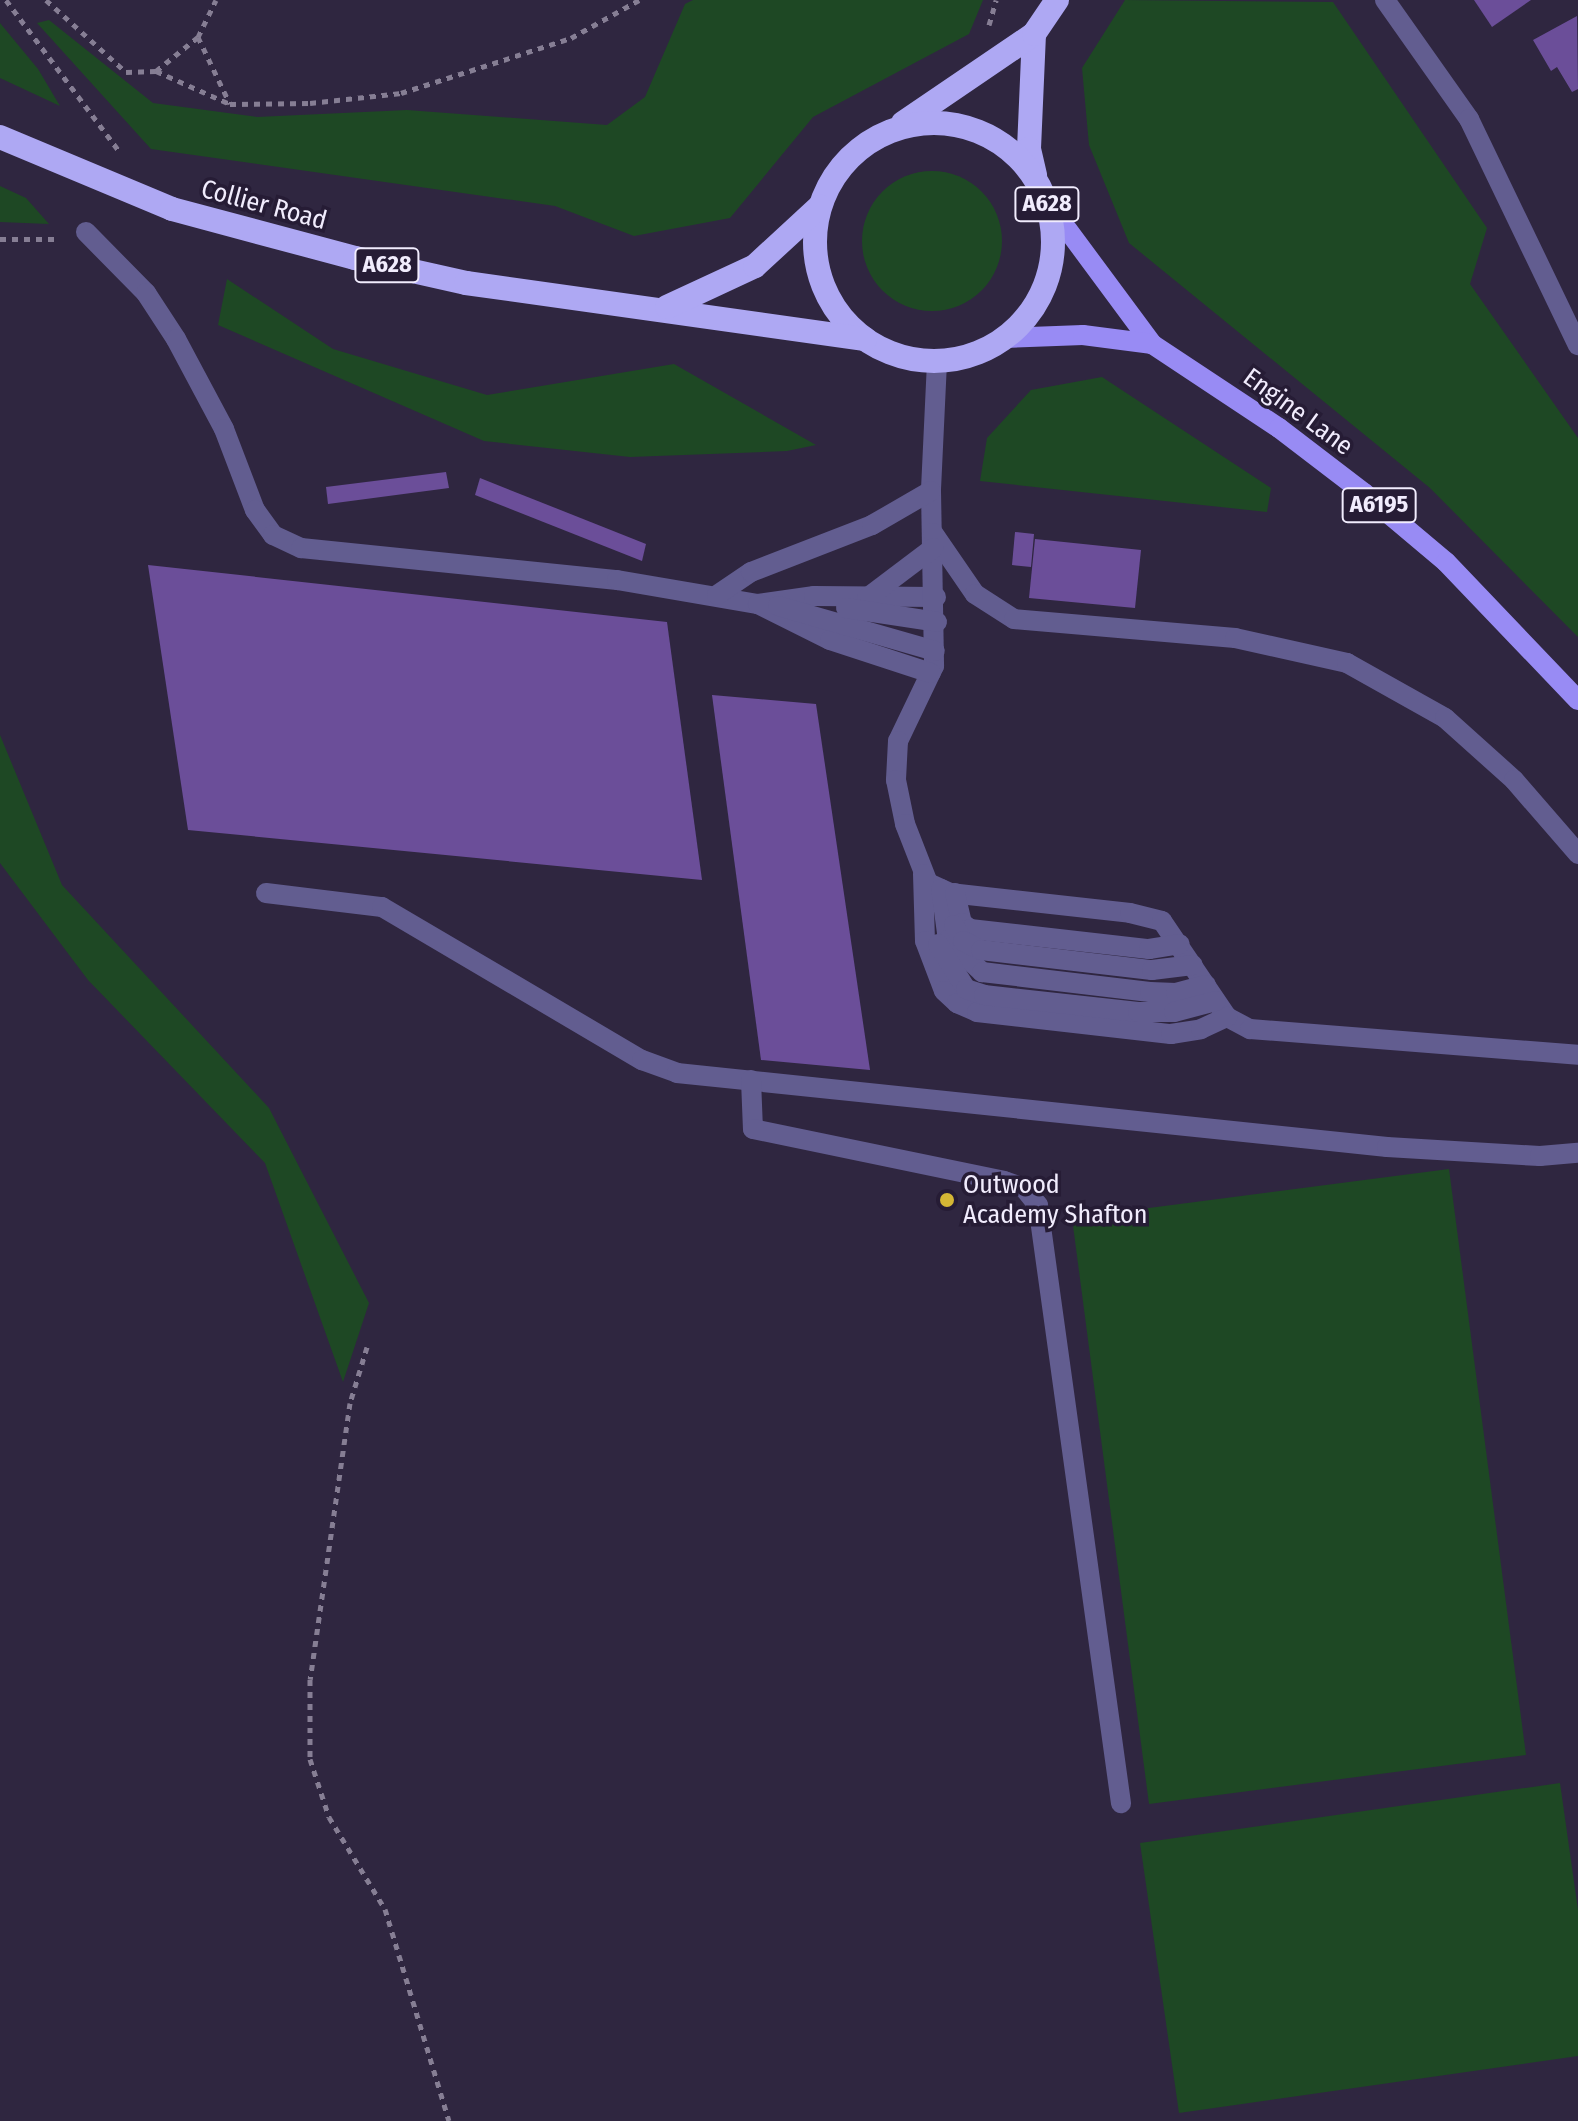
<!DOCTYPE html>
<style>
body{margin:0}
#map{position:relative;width:1578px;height:2121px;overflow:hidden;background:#2f2640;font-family:"Fira Sans Condensed",sans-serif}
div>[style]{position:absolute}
.green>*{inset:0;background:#1e4824}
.round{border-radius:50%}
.building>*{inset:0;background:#6b4e99}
.path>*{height:5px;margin-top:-2.5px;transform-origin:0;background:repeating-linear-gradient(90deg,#867e94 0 6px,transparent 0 12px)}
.minor>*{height:20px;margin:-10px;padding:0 10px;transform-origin:10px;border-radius:10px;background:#625d90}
.major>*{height:20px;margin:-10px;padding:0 10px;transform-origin:10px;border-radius:10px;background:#988bf4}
.highway>*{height:24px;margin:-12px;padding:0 12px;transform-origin:12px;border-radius:12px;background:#aea8f3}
.highway>.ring{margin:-12px;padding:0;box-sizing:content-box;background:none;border:24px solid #aea8f3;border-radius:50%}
.dots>*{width:22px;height:22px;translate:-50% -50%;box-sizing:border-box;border:4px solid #261c35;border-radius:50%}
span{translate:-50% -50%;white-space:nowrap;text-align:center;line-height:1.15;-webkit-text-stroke:7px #261c35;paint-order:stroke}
.shield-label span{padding:2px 6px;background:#261c35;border:2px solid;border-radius:6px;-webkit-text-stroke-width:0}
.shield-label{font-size:24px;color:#f1ecfd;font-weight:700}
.street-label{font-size:26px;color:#f1ecfd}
.poi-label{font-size:26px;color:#f1ecfd}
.left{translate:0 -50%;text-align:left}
</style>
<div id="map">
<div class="green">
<div style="clip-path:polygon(693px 0,983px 0,969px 34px,813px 117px,730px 218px,634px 236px,555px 206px,151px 149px,37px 23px,49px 20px,153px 103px,257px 117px,407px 110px,607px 125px,645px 97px,685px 4px)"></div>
<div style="clip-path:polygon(1125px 0,1333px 2px,1487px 228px,1470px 284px,1578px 438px,1578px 637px,1430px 488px,1129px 243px,1089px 145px,1082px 68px)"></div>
<div style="clip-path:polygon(0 23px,38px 69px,60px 106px,0 78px)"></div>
<div class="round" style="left:862px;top:171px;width:140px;height:140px"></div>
<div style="clip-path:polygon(0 186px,26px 198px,49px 224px,0 222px)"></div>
<div style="clip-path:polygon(227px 279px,333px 349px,487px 395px,674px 364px,816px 445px,787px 451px,630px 457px,484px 441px,218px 325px)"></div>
<div style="clip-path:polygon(1102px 377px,1271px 488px,1267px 512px,980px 481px,987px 438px,1031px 390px)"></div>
<div style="clip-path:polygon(0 735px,62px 885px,269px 1108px,369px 1303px,343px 1382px,265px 1163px,88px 980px,0 863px)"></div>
<div style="clip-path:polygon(1449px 1169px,1526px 1755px,1149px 1804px,1072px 1218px)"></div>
<div style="clip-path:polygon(1560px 1783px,1578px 1910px,1578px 2056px,1179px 2113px,1140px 1843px)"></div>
</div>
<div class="building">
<div style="clip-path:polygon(1474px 0,1531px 0,1492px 27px)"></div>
<div style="clip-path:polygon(1577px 16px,1578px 89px,1572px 92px,1557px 67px,1551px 71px,1533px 40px)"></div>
<div style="clip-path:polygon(446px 472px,449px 488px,328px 504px,326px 487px)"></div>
<div style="clip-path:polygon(480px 478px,646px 544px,642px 561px,475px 495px)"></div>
<div style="clip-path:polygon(1015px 532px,1034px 534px,1031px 567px,1012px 565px)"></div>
<div style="clip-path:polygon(1035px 539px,1141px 550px,1135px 608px,1029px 598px)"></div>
<div style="clip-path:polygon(148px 565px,667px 622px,702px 880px,188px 830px)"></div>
<div style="clip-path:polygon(712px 695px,816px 704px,870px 1070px,761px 1060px)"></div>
</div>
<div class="path">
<div style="left:6px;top:0;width:189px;rotate:53.2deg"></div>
<div style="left:46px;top:0;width:108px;rotate:42deg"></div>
<div style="left:126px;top:72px;width:30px;rotate:-2deg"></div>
<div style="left:156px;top:71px;width:54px;rotate:-39deg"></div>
<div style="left:198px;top:37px;width:41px;rotate:-64.1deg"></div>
<div style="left:989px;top:25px;width:26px;rotate:-74deg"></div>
<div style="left:198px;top:37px;width:74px;rotate:64.5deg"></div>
<div style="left:230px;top:104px;width:80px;rotate:-0.7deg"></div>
<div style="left:310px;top:103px;width:92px;rotate:-6.3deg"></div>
<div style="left:401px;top:93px;width:179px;rotate:-17.9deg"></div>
<div style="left:571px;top:38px;width:78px;rotate:-29.2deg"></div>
<div style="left:156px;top:71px;width:81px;rotate:24deg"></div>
<div style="left:0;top:239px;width:59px"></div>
<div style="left:367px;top:1347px;width:59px;rotate:106.9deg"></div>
<div style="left:350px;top:1403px;width:279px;rotate:98.2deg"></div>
<div style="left:310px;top:1679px;width:80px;rotate:90deg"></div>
<div style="left:310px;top:1759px;width:61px;rotate:71.9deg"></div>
<div style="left:329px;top:1817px;width:108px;rotate:58.7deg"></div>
<div style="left:385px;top:1909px;width:221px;rotate:73.2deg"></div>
</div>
<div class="minor">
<div style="left:1385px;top:0;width:146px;rotate:54.8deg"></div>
<div style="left:1469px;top:119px;width:251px;rotate:64.3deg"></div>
<div style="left:86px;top:232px;width:86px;rotate:45.5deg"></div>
<div style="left:146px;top:293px;width:55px;rotate:56.9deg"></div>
<div style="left:176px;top:339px;width:102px;rotate:61.9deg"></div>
<div style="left:224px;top:429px;width:87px;rotate:69.1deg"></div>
<div style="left:255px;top:510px;width:31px;rotate:54deg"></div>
<div style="left:273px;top:535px;width:31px;rotate:25deg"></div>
<div style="left:301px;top:548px;width:318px;rotate:5.8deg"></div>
<div style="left:617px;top:580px;width:143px;rotate:9.7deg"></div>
<div style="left:758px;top:604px;width:57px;rotate:-8.1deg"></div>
<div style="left:814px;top:596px;width:122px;rotate:0.5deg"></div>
<div style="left:937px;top:362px;width:129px;rotate:92.7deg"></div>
<div style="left:931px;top:491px;width:175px;rotate:89deg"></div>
<div style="left:934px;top:666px;width:83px;rotate:115.6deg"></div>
<div style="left:898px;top:741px;width:39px;rotate:93deg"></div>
<div style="left:896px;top:780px;width:45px;rotate:78.4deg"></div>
<div style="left:905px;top:824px;width:63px;rotate:68.7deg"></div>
<div style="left:928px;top:883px;width:24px;rotate:24deg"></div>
<div style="left:950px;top:893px;width:181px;rotate:6.3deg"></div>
<div style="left:1130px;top:913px;width:33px;rotate:14deg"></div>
<div style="left:1162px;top:921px;width:116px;rotate:55.9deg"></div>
<div style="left:1227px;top:1017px;width:26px;rotate:28deg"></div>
<div style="left:1250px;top:1029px;width:329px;rotate:4.5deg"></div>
<div style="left:933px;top:533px;width:74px;rotate:55.5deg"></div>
<div style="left:975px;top:594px;width:46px;rotate:32.7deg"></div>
<div style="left:1014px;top:619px;width:222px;rotate:4.9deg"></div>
<div style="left:1235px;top:638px;width:115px;rotate:12.6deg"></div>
<div style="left:1347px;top:663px;width:112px;rotate:29.3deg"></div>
<div style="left:1445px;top:718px;width:93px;rotate:41.9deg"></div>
<div style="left:1514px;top:780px;width:98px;rotate:49.1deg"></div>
<div style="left:717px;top:595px;width:41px;rotate:-34.1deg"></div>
<div style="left:751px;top:572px;width:130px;rotate:-21.2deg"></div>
<div style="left:872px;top:525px;width:68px;rotate:-30deg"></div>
<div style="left:867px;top:598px;width:83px;rotate:-37.1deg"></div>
<div style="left:758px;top:604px;width:80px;rotate:26.6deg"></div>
<div style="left:830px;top:640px;width:106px;rotate:18.1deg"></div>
<div style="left:778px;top:606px;width:163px;rotate:16deg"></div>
<div style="left:846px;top:608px;width:92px;rotate:8.7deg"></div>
<div style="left:923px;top:874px;width:67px;rotate:88.3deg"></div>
<div style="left:925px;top:941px;width:53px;rotate:69.2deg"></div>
<div style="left:944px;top:991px;width:18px;rotate:43deg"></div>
<div style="left:957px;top:1003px;width:22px;rotate:24deg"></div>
<div style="left:977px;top:1012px;width:195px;rotate:6.5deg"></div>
<div style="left:1171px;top:1034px;width:30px;rotate:-9deg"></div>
<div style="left:1201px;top:1029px;width:29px;rotate:-25deg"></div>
<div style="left:941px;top:889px;width:51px;rotate:82.2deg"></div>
<div style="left:948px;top:940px;width:47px;rotate:43.3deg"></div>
<div style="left:982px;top:972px;width:169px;rotate:6.8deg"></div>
<div style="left:1150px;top:992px;width:26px;rotate:2deg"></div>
<div style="left:1176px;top:993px;width:31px;rotate:-15deg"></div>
<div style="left:266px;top:893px;width:117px;rotate:6.9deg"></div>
<div style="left:382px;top:907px;width:302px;rotate:30.5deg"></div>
<div style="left:642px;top:1060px;width:37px;rotate:20deg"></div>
<div style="left:677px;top:1073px;width:714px;rotate:5.95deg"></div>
<div style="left:1387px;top:1147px;width:153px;rotate:3.4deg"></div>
<div style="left:1540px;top:1156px;width:38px;rotate:-5deg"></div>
<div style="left:955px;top:893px;width:31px;rotate:77deg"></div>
<div style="left:962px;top:923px;width:10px;rotate:37deg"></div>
<div style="left:970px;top:929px;width:180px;rotate:6.4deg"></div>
<div style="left:1149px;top:949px;width:31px;rotate:-9deg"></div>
<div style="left:954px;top:925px;width:18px;rotate:61deg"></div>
<div style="left:963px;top:941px;width:20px;rotate:27deg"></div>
<div style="left:981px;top:950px;width:172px;rotate:6.7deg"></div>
<div style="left:1152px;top:970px;width:41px;rotate:-7deg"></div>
<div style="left:938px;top:944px;width:53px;rotate:58.1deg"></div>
<div style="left:966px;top:989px;width:19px;rotate:18deg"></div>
<div style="left:984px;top:995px;width:155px;rotate:6.3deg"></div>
<div style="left:1138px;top:1012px;width:36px"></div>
<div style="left:1174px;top:1012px;width:43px;rotate:-14.7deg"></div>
<div style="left:751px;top:1080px;width:49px;rotate:87.7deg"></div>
<div style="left:753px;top:1129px;width:256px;rotate:11.7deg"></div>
<div style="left:1004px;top:1181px;width:21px;rotate:19deg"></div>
<div style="left:1024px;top:1188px;width:22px;rotate:51deg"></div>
<div style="left:1038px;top:1205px;width:604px;rotate:82.1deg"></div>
</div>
<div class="major">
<div style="left:1047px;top:202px;width:177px;rotate:53.5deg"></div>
<div style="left:1152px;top:344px;width:152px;rotate:33.5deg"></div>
<div style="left:1279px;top:428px;width:107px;rotate:37.4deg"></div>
<div style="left:1364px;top:493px;width:107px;rotate:40.1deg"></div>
<div style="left:1446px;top:562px;width:191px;rotate:46.3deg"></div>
<div style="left:1005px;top:338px;width:78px;rotate:-2.2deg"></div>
<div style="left:1083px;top:335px;width:70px;rotate:7.4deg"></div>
</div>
<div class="highway">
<div style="left:1034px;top:34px;width:115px;rotate:92.5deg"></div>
<div style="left:1029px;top:149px;width:27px;rotate:77deg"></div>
<div style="left:903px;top:123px;width:158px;rotate:-34.2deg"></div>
<div style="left:1034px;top:34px;width:41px;rotate:-55.9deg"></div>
<div class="ring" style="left:815px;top:123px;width:214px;height:214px"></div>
<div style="left:0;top:137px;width:186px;rotate:22.7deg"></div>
<div style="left:172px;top:209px;width:189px;rotate:15deg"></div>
<div style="left:355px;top:258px;width:114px;rotate:12.7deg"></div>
<div style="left:466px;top:283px;width:403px;rotate:8deg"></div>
<div style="left:667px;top:307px;width:97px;rotate:-25deg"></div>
<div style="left:755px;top:266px;width:88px;rotate:-42.7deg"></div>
</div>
<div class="dots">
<div style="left:947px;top:1200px;background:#d4b635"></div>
</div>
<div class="shield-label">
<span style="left:1047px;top:204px">A628</span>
<span style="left:387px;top:265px">A628</span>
<span style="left:1379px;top:505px">A6195</span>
</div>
<div class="street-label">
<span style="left:264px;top:205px;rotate:15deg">Collier Road</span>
<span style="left:1298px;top:412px;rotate:36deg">Engine Lane</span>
</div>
<div class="poi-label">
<span class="left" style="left:963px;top:1200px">Outwood<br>Academy Shafton</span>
</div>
</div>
